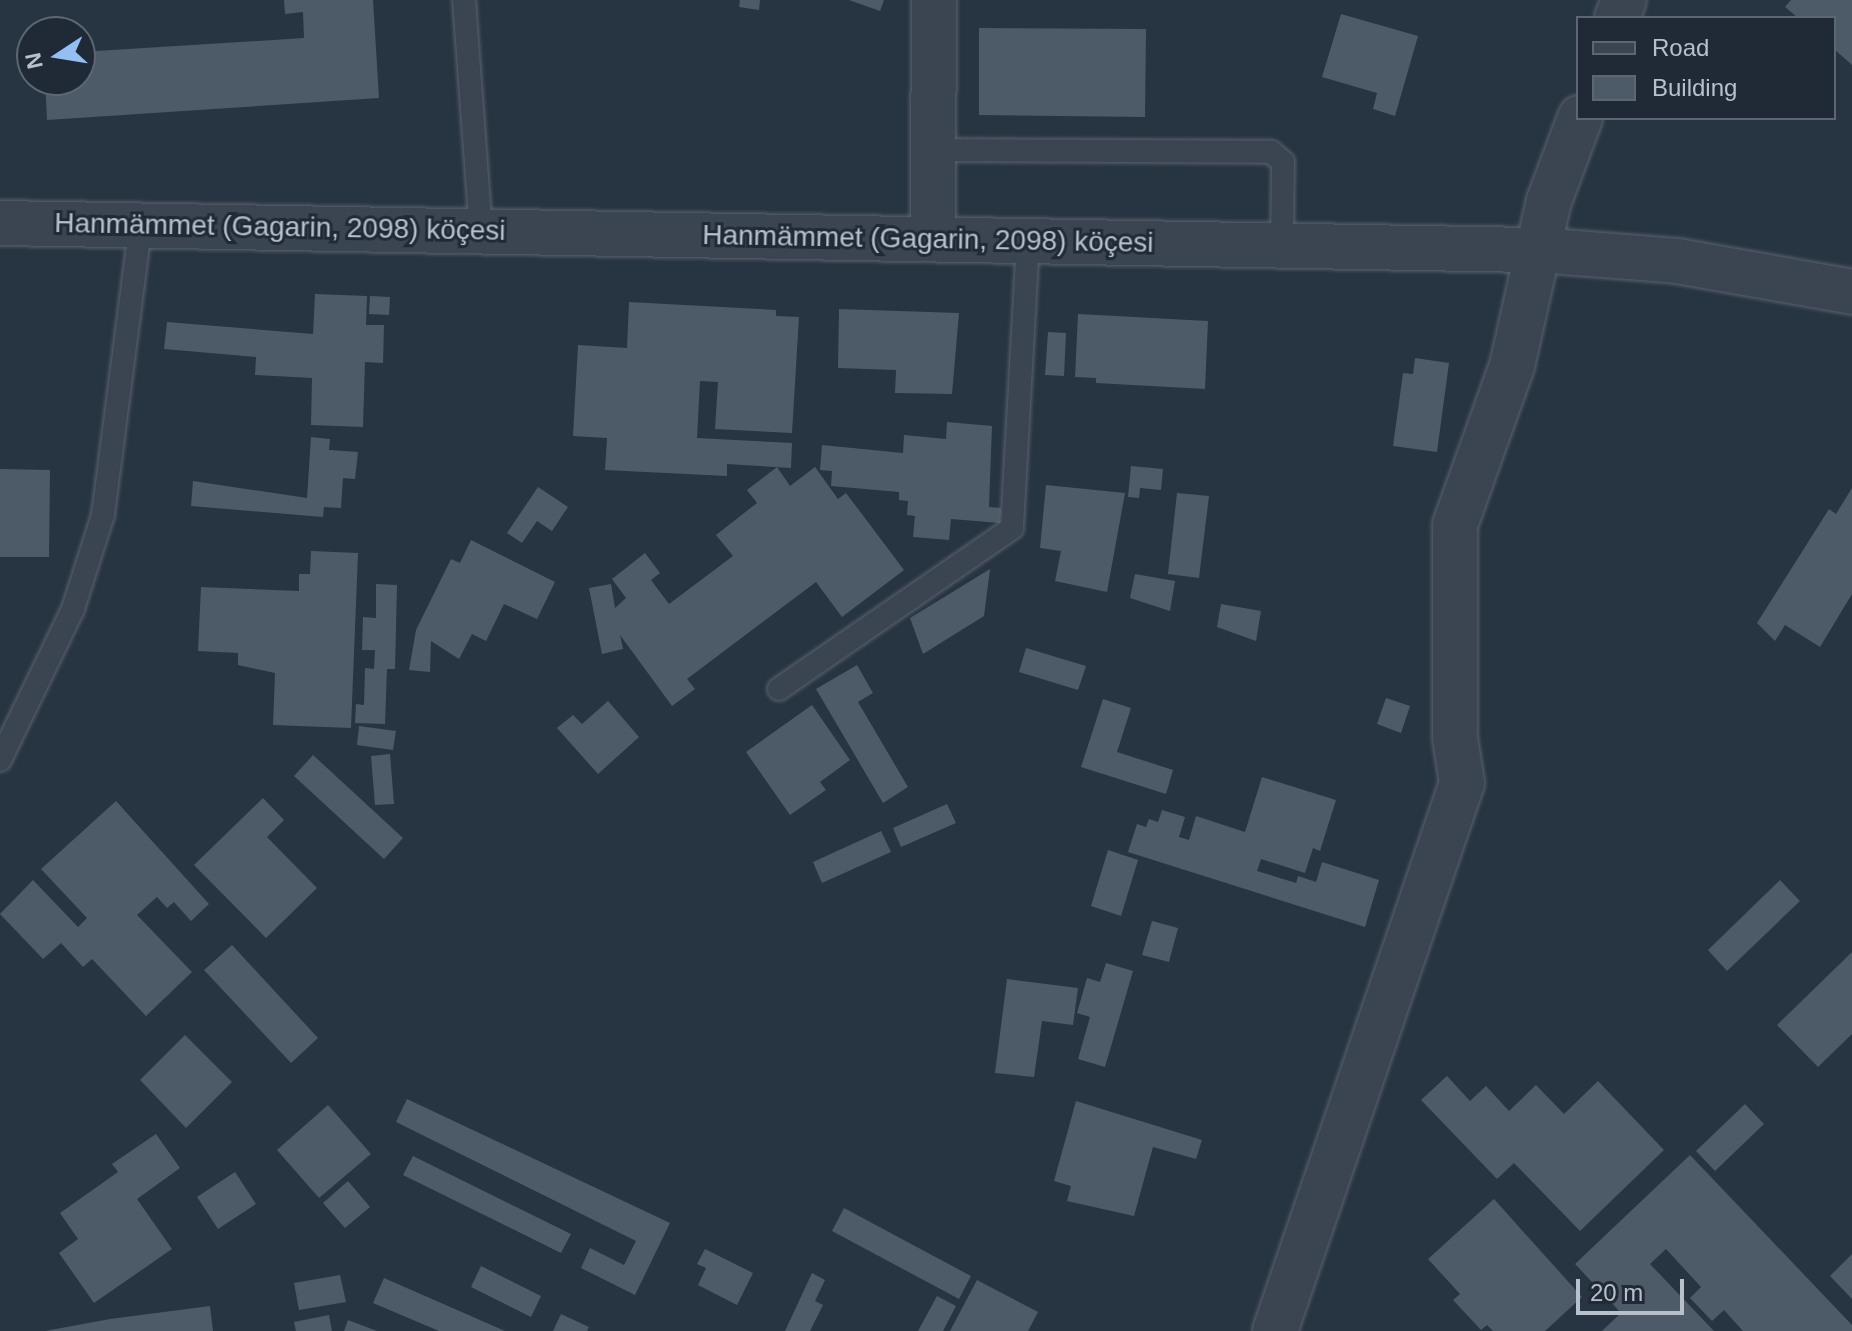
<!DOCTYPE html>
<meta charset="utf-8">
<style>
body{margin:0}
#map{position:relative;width:1852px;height:1331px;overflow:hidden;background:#273441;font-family:Helvetica,sans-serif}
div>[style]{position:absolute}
.building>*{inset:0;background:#4d5b69}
.roads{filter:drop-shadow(0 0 2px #59636e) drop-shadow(0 0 2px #59636e)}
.service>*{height:22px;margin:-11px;padding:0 11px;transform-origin:11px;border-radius:11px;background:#3b4551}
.minor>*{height:44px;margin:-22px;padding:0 22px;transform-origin:22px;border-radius:22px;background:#3b4551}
span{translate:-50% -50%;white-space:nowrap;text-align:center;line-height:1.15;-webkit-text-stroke:6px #202a36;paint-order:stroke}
.street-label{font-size:28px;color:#b8c0cb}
.legend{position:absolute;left:1576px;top:16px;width:260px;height:104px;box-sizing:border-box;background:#202a36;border:2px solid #5d6672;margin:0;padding:10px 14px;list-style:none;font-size:24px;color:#b8c0cb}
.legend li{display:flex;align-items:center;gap:16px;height:40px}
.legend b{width:40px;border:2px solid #5d6672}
.north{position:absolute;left:16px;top:16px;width:80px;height:80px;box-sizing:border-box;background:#202a36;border:2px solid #5d6672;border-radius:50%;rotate:258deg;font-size:22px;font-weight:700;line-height:32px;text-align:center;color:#b8c0cb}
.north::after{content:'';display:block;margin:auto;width:28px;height:36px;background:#93bff5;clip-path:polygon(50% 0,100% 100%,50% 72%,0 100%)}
.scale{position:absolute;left:1576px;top:1279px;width:108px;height:36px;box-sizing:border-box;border:4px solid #b8c0cb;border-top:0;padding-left:10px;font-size:24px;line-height:28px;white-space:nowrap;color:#b8c0cb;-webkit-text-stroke:6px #202a36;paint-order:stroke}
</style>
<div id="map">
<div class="building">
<div style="clip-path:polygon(284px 0,373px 0,379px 98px,47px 120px,45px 80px,80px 80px,80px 52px,304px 38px,303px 12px,285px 14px)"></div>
<div style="clip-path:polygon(740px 0,760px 0,759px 10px,739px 7px)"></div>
<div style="clip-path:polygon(849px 0,884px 0,880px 11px)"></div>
<div style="clip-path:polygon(1791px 0,1852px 0,1852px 65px,1834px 49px,1834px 18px,1798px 18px,1785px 7px)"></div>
<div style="clip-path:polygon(1341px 14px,1418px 36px,1395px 116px,1373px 109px,1377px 93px,1322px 77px)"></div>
<div style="clip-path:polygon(979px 28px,1146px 29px,1145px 117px,979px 115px)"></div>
<div style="clip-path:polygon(315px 294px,367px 296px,366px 325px,384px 325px,383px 363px,365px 362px,363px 427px,311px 425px,312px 378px,255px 375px,256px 357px,164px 349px,167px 322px,313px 334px)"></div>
<div style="clip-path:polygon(370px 296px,390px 297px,389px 315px,369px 314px)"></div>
<div style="clip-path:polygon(629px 302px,776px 310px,776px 316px,799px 317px,792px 433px,715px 429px,718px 382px,700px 381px,697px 438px,792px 443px,791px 468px,727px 464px,727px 476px,605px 470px,607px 438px,573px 436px,578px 345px,627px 348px)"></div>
<div style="clip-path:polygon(839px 309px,959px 313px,952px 394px,895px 393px,896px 370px,838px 368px)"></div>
<div style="clip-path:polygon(1078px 314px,1208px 321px,1205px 389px,1096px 383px,1096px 378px,1075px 377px)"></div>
<div style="clip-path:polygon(1048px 332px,1066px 333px,1064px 376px,1045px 375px)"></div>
<div style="clip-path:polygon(1415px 358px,1449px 363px,1437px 452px,1393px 446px,1403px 373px,1413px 374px)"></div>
<div style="clip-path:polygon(947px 422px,992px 426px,989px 507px,1001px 508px,1000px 523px,951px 519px,949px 540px,913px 537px,915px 516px,907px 515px,908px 501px,899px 500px,899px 492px,831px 486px,832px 471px,820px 470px,822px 445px,903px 453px,904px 435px,946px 439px)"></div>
<div style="clip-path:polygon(311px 437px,330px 439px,329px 450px,358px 452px,355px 479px,343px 478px,341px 508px,324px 507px,323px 517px,191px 506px,193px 481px,307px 498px)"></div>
<div style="clip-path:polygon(1131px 466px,1163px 469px,1161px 490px,1140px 488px,1139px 498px,1128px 497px)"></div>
<div style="clip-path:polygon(777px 467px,790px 486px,815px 467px,838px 499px,846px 493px,904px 570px,842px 617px,816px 582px,687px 679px,695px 689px,672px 706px,620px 635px,623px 649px,602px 654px,589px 588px,611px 584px,615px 608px,626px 598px,612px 579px,645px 553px,660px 573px,651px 580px,669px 604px,733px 556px,716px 535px,757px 503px,747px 490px)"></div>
<div style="clip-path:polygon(0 469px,50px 470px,49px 557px,0 557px)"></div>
<div style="clip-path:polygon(1046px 485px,1125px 493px,1107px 592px,1055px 581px,1061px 551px,1040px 548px)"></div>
<div style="clip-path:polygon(538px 487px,568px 507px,552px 531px,537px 521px,522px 543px,507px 533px)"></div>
<div style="clip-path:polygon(1852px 488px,1852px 594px,1820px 647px,1785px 625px,1775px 641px,1757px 623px,1829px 509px,1836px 514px)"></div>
<div style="clip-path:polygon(1177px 493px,1209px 496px,1199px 578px,1168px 574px)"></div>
<div style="clip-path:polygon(471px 540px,555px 582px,537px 619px,504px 604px,486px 641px,472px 634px,459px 659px,431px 641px,430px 672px,409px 670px,416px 630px,451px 559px,460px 563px)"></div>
<div style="clip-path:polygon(311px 551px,358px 553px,351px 728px,273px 725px,275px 673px,238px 665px,238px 653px,198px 651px,201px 587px,299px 591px,299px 574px,310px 574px)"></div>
<div style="clip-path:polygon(990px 569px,984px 616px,923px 654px,910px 618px)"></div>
<div style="clip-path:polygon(1135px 574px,1175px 581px,1170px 611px,1130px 598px)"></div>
<div style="clip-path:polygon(376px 584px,397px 585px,395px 669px,387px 669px,385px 724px,355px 723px,356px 704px,364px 705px,365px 668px,374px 669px,375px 650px,362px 650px,363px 617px,376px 618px)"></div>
<div style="clip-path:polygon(1221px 604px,1261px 611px,1256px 641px,1217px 627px)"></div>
<div style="clip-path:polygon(1026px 648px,1086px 666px,1078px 690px,1019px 672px)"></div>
<div style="clip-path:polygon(857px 665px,873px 693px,858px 702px,908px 787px,883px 803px,816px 689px)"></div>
<div style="clip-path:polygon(1386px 698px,1410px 706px,1401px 733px,1377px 724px)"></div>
<div style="clip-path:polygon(1103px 699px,1131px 708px,1117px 752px,1173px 770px,1166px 794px,1081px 767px)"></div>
<div style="clip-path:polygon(608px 701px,639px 737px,598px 774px,557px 728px,573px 715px,582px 724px)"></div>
<div style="clip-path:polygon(812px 705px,850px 760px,820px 782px,826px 790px,790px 815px,746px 752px)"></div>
<div style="clip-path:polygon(359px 726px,396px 731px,393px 750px,357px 745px)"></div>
<div style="clip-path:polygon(390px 754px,394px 804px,375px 805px,371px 756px)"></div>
<div style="clip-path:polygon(313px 755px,403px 838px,384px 859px,294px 776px)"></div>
<div style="clip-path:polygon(1262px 777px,1336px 800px,1320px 851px,1313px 848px,1305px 873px,1261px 859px,1257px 871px,1296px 883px,1298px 876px,1316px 882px,1322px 862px,1379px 880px,1365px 927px,1128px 852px,1137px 824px,1146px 827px,1149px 819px,1158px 822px,1162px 810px,1185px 817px,1179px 837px,1189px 840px,1196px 816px,1245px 832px)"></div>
<div style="clip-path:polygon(263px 798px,284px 820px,267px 837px,317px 888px,266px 938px,194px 865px)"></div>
<div style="clip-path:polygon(116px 801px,209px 904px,191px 921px,174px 902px,167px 908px,157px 897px,137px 915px,192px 972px,146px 1016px,92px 959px,83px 967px,61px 943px,43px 959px,0 914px,33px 880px,78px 927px,87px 918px,41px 869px)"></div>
<div style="clip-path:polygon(947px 804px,956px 823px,901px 847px,893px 828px)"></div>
<div style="clip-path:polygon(881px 831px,891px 852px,822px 883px,813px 862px)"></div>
<div style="clip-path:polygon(1108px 850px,1138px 860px,1121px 916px,1091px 906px)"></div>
<div style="clip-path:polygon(1780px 880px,1800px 901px,1727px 971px,1708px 950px)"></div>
<div style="clip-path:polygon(1152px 921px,1178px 928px,1169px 962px,1142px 955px)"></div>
<div style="clip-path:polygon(232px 945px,318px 1038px,291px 1063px,204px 970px)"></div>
<div style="clip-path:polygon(1852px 952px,1852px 1034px,1818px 1067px,1777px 1025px)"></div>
<div style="clip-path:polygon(1106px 963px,1133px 971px,1105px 1067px,1078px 1059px,1090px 1017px,1077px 1013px,1087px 978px,1100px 982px)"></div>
<div style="clip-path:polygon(1007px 979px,1078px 988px,1073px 1025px,1042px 1021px,1034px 1077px,995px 1073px)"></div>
<div style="clip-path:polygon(185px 1035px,232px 1082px,186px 1128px,140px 1080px)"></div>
<div style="clip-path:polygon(1447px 1076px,1470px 1101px,1486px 1086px,1509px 1111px,1536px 1085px,1564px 1114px,1598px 1081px,1664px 1150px,1580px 1231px,1514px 1163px,1497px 1179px,1421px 1100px)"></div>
<div style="clip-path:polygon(407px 1099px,670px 1223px,635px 1295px,581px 1268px,590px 1248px,624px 1265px,636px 1241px,396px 1122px)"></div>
<div style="clip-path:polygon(1076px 1101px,1202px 1140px,1196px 1159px,1153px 1147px,1134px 1216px,1067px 1201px,1071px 1186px,1054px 1181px)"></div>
<div style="clip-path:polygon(1745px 1104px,1764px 1124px,1715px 1171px,1696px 1151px)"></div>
<div style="clip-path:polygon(328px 1105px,371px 1154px,319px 1198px,277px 1150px)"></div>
<div style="clip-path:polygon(156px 1134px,180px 1168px,137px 1199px,172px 1249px,94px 1303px,59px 1253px,78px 1239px,60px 1213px,118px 1172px,112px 1164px)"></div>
<div style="clip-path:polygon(1690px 1155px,1852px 1325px,1852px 1331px,1743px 1331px,1724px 1310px,1712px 1321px,1690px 1298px,1701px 1287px,1666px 1249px,1650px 1264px,1714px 1331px,1602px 1331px,1621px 1313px,1575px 1264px)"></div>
<div style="clip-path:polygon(413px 1156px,571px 1234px,561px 1253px,403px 1175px)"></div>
<div style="clip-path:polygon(235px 1172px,256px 1204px,218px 1229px,197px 1197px)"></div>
<div style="clip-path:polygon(348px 1181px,370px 1207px,345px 1228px,323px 1203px)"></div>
<div style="clip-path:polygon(1494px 1199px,1582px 1297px,1545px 1331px,1493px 1331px,1487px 1325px,1481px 1330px,1453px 1300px,1460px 1294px,1428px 1259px)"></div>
<div style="clip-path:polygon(844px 1208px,971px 1276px,959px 1299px,832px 1231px)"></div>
<div style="clip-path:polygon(705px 1249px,753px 1273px,737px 1305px,698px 1285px,706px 1268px,697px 1264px)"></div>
<div style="clip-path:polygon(1852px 1254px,1852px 1299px,1830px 1276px)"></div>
<div style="clip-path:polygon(481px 1266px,541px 1296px,531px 1317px,471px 1287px)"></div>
<div style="clip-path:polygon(812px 1273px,825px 1280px,815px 1301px,823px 1305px,810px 1331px,785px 1331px)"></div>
<div style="clip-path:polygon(340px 1275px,346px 1302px,299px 1310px,294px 1283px)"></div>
<div style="clip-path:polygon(384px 1278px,505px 1331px,439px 1331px,373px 1303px)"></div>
<div style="clip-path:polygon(977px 1280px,1038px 1312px,1028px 1331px,950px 1331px)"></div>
<div style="clip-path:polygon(937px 1296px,956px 1306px,943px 1331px,918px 1331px)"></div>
<div style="clip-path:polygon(210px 1306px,213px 1331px,45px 1331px,110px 1319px)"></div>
<div style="clip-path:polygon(561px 1314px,589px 1327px,587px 1331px,553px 1331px)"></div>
<div style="clip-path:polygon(329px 1315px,332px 1331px,296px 1331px,294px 1322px)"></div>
<div style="clip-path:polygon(348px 1320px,377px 1331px,344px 1331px)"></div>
</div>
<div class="roads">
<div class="service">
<div style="left:464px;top:0;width:231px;rotate:85.8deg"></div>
<div style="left:933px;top:150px;width:338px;rotate:0.3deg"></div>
<div style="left:1271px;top:152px;width:16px;rotate:40deg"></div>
<div style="left:1283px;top:162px;width:83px;rotate:90.7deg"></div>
<div style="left:779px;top:689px;width:283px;rotate:-34.6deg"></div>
<div style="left:1012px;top:528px;width:288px;rotate:-86.8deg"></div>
<div style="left:0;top:760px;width:168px;rotate:-64.2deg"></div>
<div style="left:73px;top:609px;width:99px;rotate:-72.3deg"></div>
<div style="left:103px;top:515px;width:293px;rotate:-82.6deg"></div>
</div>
<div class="minor">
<div style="left:1617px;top:18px;width:19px;rotate:-69deg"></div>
<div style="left:0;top:223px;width:1538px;rotate:1.01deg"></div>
<div style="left:1538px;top:250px;width:139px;rotate:4.5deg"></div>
<div style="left:1677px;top:261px;width:178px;rotate:10deg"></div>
<div style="left:933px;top:239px;width:239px;rotate:-89.8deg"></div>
<div style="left:1275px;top:1331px;width:579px;rotate:-71.16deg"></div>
<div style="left:1462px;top:783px;width:46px;rotate:-98.8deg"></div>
<div style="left:1455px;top:738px;width:213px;rotate:-90deg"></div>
<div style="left:1455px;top:525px;width:169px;rotate:-70.3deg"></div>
<div style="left:1512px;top:366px;width:169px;rotate:-77.4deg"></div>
<div style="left:1549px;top:201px;width:89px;rotate:-69.5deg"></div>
</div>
</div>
<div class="street-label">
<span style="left:280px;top:227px;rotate:1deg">Hanmämmet (Gagarin, 2098) köçesi</span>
<span style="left:928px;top:239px;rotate:1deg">Hanmämmet (Gagarin, 2098) köçesi</span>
</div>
<ul class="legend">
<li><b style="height:10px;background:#3b4551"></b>Road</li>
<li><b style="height:22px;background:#4d5b69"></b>Building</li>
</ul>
<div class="north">N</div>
<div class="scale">20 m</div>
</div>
